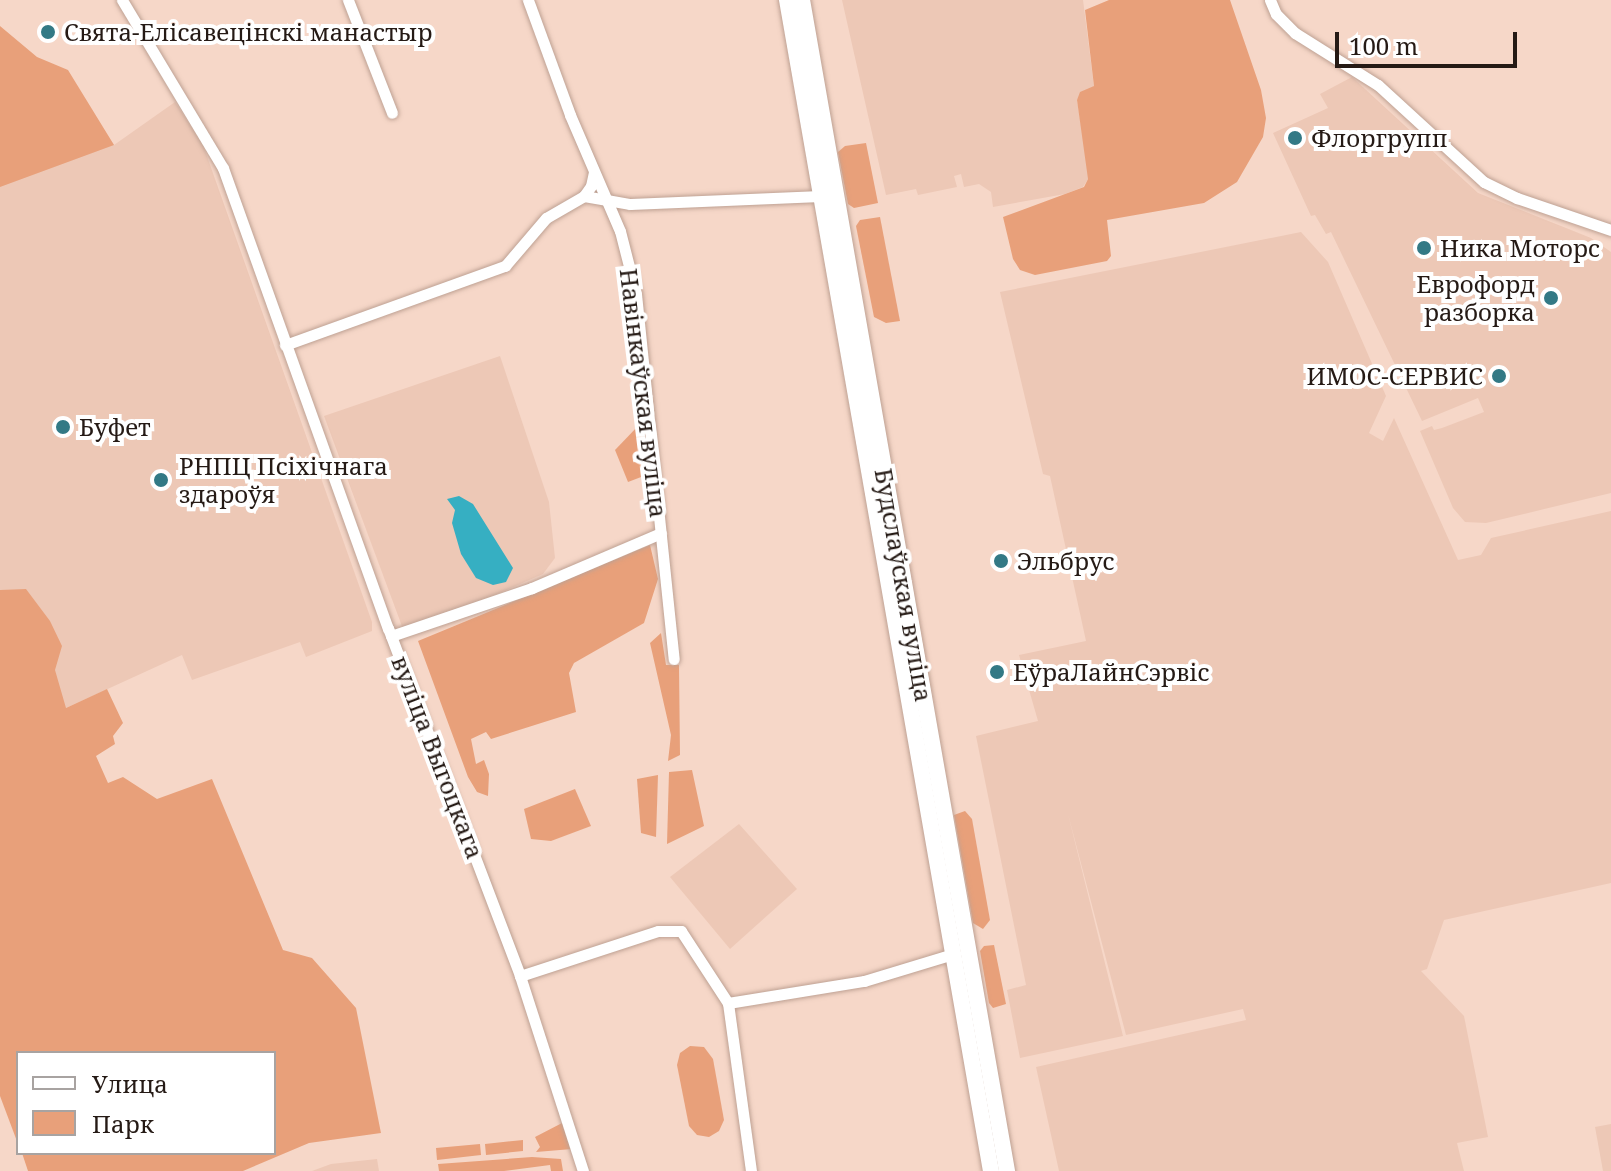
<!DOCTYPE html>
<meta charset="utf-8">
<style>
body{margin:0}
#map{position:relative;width:1611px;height:1171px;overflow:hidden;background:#f6d7c8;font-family:"Noto Serif",serif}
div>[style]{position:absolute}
.built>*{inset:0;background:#edc8b6}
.green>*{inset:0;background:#e8a07a}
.water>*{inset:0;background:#36afc2}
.roads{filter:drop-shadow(0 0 2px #bea193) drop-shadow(0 0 2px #bea193)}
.street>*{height:11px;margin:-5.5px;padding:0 5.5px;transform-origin:5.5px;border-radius:5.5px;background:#fff}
.secondary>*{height:16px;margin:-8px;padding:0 8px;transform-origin:8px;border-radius:8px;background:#fff}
.dots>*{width:22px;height:22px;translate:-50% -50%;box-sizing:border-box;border:4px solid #fff;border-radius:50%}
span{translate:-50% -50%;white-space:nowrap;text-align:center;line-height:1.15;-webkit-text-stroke:8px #fff;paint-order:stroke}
.poi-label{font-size:24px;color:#251a15}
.left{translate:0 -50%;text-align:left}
.right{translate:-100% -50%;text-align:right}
.street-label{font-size:24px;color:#251a15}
.legend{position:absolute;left:16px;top:1051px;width:260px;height:104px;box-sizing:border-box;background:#fff;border:2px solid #a8a3a1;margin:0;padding:10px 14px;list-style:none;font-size:24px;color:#251a15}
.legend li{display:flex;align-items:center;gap:16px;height:40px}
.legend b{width:40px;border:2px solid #a8a3a1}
.scale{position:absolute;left:1335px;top:32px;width:182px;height:36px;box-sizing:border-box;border:4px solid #251a15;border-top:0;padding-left:10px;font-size:24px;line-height:28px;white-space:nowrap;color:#251a15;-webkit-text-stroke:6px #fff;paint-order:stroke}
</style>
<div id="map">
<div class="built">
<div style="clip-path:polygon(842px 0,1083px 0,1094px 86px,1077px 100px,1088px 167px,1088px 179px,1083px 187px,1065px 194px,993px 207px,991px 192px,979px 184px,964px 187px,961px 174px,954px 176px,957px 187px,918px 195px,916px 189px,886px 195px)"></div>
<div style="clip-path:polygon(0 30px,75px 86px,114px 145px,175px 102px,203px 145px,372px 622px,372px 631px,306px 657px,300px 642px,192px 680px,182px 655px,66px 708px,0 696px)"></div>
<div style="clip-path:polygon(1352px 77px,1478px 193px,1591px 238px,1611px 252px,1611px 493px,1486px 523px,1465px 522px,1453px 508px,1420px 431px,1432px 426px,1434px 430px,1442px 428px,1484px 412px,1478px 398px,1422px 421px,1331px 232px,1326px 234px,1315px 215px,1311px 216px,1273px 133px,1328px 108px,1320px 94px)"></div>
<div style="clip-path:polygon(1301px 232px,1328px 262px,1386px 396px,1369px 433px,1383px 441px,1394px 418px,1458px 560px,1481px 555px,1491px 538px,1611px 511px,1611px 883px,1444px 920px,1427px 969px,1421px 971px,1464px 1016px,1488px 1137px,1457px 1143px,1464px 1171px,1059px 1171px,1036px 1067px,1246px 1020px,1243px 1009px,1126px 1035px,1068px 814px,1123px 1036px,1020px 1058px,1007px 990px,1026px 985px,976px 736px,1038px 721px,1019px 655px,1086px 641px,1050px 476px,1043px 474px,1000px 292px)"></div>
<div style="clip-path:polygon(500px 356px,549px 502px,555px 558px,543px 574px,488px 598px,403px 629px,324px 416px)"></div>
<div style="clip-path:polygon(739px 824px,797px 889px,730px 949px,670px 877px)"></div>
<div style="clip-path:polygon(1611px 1124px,1611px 1171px,1603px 1171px,1595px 1127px)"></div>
<div style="clip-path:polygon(377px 1159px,379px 1171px,312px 1171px,331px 1164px)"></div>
</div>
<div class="green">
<div style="clip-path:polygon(1109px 0,1230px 0,1261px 90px,1266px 118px,1263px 137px,1237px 182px,1204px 203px,1107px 220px,1111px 256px,1107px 261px,1035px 275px,1020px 270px,1013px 259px,1003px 217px,1084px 187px,1088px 179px,1077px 100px,1080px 92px,1094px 86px,1085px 10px)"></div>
<div style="clip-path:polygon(0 26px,37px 57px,68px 70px,114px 145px,0 187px)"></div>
<div style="clip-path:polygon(866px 143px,878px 203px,854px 208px,848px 204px,838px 152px,845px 146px)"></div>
<div style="clip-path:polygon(880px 217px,900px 321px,886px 323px,874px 317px,856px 226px,860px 220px)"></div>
<div style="clip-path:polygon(639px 425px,649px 474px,628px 482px,615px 450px)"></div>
<div style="clip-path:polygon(650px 545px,658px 579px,644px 623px,574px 663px,569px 673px,576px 712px,491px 739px,486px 732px,471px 739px,476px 764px,484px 760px,489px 774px,488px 796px,477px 792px,468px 777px,418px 641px)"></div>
<div style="clip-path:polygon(26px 589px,50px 621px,62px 646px,55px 670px,66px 708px,107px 689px,123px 723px,113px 736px,115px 744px,96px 756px,108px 783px,123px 777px,157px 799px,212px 779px,283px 950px,312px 958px,356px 1008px,381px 1133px,309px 1143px,243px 1171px,28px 1171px,22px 1153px,274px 1153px,274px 1053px,18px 1053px,18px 1144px,0 1096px,0 590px)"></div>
<div style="clip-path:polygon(661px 633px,666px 665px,679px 665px,680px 755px,668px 761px,671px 735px,650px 643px)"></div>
<div style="clip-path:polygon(692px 770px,704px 826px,667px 844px,669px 772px)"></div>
<div style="clip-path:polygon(658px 775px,656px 837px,641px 833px,637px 779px)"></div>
<div style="clip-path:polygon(575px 789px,591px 826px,551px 841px,531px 839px,524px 809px)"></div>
<div style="clip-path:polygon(965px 811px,972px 819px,990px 920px,983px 929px,973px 923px,954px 815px)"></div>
<div style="clip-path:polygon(994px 945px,1006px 1004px,993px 1008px,989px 1003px,980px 951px,984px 946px)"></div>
<div style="clip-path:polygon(690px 1046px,704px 1047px,713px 1059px,724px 1120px,719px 1131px,709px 1137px,697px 1135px,689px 1126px,677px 1065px,680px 1053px)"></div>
<div style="clip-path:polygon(564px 1122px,572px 1149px,536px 1152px,540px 1147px,535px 1137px)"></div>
<div style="clip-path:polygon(523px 1140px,523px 1151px,486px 1155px,485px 1144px)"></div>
<div style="clip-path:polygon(480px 1144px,481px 1155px,437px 1160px,436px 1148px)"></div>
<div style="clip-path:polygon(532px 1157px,561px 1159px,563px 1171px,551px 1171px,550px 1165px,504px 1171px,439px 1171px,438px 1164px)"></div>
</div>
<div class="water">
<div style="clip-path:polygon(459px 496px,473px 504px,513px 568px,506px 582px,493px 585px,476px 578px,461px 554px,452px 523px,455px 510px,447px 499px)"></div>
</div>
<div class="roads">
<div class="street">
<div style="left:122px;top:0;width:196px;rotate:59deg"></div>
<div style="left:223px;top:168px;width:489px;rotate:70.3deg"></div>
<div style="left:388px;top:628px;width:372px;rotate:69.2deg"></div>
<div style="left:520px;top:976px;width:205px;rotate:72.1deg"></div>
<div style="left:348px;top:0;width:121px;rotate:68.7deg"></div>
<div style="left:528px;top:0;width:122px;rotate:69.9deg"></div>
<div style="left:570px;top:115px;width:126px;rotate:66.7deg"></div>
<div style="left:620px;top:231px;width:65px;rotate:75.7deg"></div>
<div style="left:636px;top:294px;width:367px;rotate:84.1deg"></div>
<div style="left:1270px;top:0;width:15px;rotate:67deg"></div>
<div style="left:1276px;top:14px;width:27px;rotate:45deg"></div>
<div style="left:1295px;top:33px;width:98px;rotate:32.1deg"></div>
<div style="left:1378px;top:85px;width:144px;rotate:42.5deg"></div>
<div style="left:1484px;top:182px;width:37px;rotate:26deg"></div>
<div style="left:1517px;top:198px;width:99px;rotate:18.8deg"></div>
<div style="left:584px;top:196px;width:47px;rotate:9.9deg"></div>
<div style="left:630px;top:204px;width:191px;rotate:-2.4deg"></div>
<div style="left:285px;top:345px;width:234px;rotate:-19.8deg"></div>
<div style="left:505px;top:266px;width:63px;rotate:-49.5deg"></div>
<div style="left:546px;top:218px;width:44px;rotate:-30.1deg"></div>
<div style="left:584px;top:196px;width:12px;rotate:-55deg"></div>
<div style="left:591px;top:186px;width:14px;rotate:-78deg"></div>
<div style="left:391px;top:636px;width:149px;rotate:-18.8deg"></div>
<div style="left:532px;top:588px;width:140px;rotate:-23.1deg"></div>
<div style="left:520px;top:976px;width:145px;rotate:-18.1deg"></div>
<div style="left:658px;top:931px;width:23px"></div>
<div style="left:681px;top:931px;width:86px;rotate:56.9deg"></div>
<div style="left:728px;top:1003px;width:170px;rotate:82.2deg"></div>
<div style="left:728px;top:1003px;width:138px;rotate:-9.2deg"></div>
<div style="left:864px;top:981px;width:93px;rotate:-16.9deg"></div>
</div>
<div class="secondary">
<div style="left:787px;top:0;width:1189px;rotate:80.12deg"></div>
<div style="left:802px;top:0;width:1189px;rotate:80.07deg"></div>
</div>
</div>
<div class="dots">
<div style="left:48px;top:32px;background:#337985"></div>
<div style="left:1295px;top:138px;background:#337985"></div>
<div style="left:1424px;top:248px;background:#337985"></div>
<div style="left:1551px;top:298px;background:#337985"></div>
<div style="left:1499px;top:376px;background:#337985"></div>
<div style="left:63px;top:427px;background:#337985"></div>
<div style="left:161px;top:480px;background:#337985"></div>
<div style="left:1001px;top:561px;background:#337985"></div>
<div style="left:997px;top:672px;background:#337985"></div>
</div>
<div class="poi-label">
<span class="left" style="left:64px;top:32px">Свята-Елісавецінскі манастыр</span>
<span class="left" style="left:1311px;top:138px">Флоргрупп</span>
<span class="left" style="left:1440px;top:248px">Ника Моторс</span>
<span class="right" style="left:1535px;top:298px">Еврофорд<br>разборка</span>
<span class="right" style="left:1483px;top:376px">ИМОС-СЕРВИС</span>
<span class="left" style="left:79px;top:427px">Буфет</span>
<span class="left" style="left:179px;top:480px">РНПЦ Псіхічнага<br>здароўя</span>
<span class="left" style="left:1017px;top:561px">Эльбрус</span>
<span class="left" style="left:1013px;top:672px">ЕўраЛайнСэрвіс</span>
</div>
<div class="street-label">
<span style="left:644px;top:393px;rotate:83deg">Навінкаўская вуліца</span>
<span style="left:904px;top:585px;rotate:80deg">Будслаўская вуліца</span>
<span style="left:438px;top:757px;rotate:69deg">вуліца Выгоцкага</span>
</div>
<ul class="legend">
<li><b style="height:10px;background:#fff"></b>Улица</li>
<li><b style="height:22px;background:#e8a07a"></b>Парк</li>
</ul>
<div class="scale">100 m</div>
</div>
